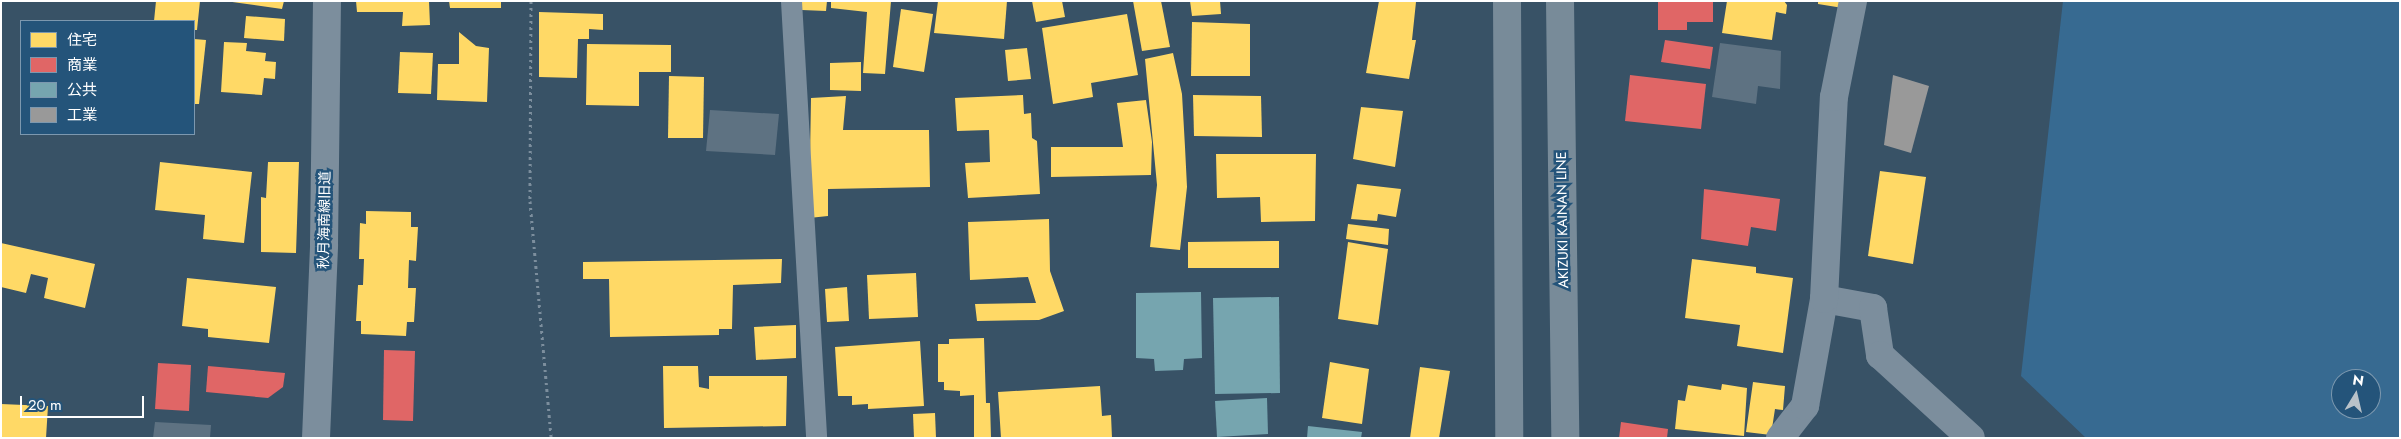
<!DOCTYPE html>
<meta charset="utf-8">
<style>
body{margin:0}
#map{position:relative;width:2401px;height:439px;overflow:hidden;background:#385266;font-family:Jost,"Noto Sans JP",sans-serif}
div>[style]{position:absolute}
.green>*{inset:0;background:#376a91}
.homes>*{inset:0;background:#ffd966}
.shops>*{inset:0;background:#e06666}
.public>*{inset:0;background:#76a5af}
.industry>*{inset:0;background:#999}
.building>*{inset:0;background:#5e7282}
.path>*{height:3px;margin-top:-1.5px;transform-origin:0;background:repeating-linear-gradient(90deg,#7c8e9d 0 2.5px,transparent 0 6.5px)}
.service>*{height:21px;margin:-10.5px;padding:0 10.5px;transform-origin:10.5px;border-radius:10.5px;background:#7c8e9d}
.minor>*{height:28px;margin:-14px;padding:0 14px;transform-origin:14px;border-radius:14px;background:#7c8e9d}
.tertiary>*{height:28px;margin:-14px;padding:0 14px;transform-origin:14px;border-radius:14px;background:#7c8e9d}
.secondary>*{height:28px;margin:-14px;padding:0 14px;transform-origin:14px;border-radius:14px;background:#788b99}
span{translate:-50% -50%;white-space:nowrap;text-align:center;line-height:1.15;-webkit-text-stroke:5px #24547a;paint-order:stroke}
.street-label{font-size:14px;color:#fff}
.frame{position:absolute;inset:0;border:2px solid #fff;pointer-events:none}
.legend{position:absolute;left:20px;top:20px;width:175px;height:115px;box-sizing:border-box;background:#24547a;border:1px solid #7c98af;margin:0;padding:6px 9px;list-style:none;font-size:15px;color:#fff}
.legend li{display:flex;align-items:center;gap:10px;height:25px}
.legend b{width:25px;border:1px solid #7c98af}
.north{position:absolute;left:2331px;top:369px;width:50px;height:50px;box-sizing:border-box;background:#24547a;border:1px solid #7c98af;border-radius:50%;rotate:9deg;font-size:14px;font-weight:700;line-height:20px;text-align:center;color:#fff}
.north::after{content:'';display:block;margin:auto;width:18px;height:22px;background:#b9c2c9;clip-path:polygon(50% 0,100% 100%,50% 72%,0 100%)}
.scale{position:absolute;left:20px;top:396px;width:124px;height:22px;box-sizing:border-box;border:2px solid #fff;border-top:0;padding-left:6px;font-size:15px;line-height:18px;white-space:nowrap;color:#fff;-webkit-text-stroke:4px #24547a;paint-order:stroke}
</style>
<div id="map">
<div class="green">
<div style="clip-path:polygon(evenodd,2063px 1px,2400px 1px,2400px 438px,2086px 438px,2021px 376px,2063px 1px,2341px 379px,2371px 379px,2371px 409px,2341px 409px,2341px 379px)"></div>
</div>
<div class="homes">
<div style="clip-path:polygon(156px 1px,200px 1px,197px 30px,194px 30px,194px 21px,154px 21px)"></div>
<div style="clip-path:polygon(225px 1px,284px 1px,282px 9px)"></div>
<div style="clip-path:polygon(356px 1px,429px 1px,430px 25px,402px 26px,403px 12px,357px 12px)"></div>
<div style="clip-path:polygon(449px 1px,501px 1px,501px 8px,450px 8px)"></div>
<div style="clip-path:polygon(802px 1px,827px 1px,826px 11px,802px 10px)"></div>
<div style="clip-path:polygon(831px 1px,891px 1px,885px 74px,863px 73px,867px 12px,831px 8px)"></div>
<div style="clip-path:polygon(938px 1px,1007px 1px,1004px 39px,934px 33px)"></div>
<div style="clip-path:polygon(1032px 1px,1062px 1px,1065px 17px,1036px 22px)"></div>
<div style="clip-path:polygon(1133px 1px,1161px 1px,1170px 47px,1142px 51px)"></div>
<div style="clip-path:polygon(1190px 1px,1220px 1px,1221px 14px,1192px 16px)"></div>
<div style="clip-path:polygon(1379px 1px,1416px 2px,1412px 40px,1416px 40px,1409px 79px,1366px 73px)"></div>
<div style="clip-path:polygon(1727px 1px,1784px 1px,1787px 5px,1786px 14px,1776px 12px,1772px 40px,1722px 33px)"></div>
<div style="clip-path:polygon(1818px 1px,1850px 1px,1849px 9px,1818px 4px)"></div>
<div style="clip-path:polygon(901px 9px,933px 14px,924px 72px,893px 67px)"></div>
<div style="clip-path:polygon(539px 12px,603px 14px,603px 30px,589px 29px,589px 39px,578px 39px,577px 78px,539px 77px)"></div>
<div style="clip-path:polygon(1127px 14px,1138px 75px,1091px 83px,1093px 97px,1053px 104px,1042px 28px)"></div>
<div style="clip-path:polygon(246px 16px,285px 19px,284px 41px,244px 38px)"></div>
<div style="clip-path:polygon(1192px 22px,1250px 24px,1250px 76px,1191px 76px)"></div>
<div style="clip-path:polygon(459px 32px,476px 46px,489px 48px,487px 102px,437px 100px,438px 64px,459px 64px)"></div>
<div style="clip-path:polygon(194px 39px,206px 40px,199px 104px,194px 104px)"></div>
<div style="clip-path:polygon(224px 42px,247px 43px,246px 51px,266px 53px,265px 61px,276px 62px,275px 79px,264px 78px,262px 95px,221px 92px)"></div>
<div style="clip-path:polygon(587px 44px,671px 45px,671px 72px,639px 72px,639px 106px,586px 105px)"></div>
<div style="clip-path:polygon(1027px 48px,1031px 79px,1008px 81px,1005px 50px)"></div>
<div style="clip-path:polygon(400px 52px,433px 53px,431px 94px,398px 93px)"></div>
<div style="clip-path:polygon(1173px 53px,1182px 94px,1185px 147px,1187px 187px,1180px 250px,1150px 247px,1157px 185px,1145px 59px)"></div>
<div style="clip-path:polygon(861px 62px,861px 91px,830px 90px,830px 63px)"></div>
<div style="clip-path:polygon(669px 76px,704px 77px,703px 138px,668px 138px)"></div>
<div style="clip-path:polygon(1023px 95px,1024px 114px,1031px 113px,1032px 138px,1037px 141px,1040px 194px,968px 198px,965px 163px,990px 162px,989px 130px,957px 131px,955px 98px)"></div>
<div style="clip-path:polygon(1193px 95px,1261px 96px,1262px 137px,1194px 136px)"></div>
<div style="clip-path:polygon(846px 96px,843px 130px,929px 130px,930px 187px,828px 189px,828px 216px,809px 218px,811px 98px)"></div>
<div style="clip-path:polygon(1146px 100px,1152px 142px,1151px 175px,1051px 177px,1051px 147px,1123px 147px,1117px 103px)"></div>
<div style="clip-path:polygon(1361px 107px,1403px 111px,1395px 167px,1353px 159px)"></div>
<div style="clip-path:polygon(1216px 154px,1316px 154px,1315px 221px,1261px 222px,1260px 197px,1217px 198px)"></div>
<div style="clip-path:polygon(160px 162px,252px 172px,244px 243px,203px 239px,205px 215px,155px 210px)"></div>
<div style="clip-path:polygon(268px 162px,299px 162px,296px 253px,261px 252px,261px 197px,266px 198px)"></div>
<div style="clip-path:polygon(1880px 171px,1926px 177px,1913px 264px,1868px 256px)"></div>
<div style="clip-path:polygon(1357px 184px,1401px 189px,1396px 217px,1378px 214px,1377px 221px,1351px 219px)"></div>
<div style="clip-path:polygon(366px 211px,411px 212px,411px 227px,418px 227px,416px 261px,409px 260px,408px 288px,416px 288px,414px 322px,407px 322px,406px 336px,361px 334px,361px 321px,356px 321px,358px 285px,363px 285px,364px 259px,359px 259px,360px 223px,366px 224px)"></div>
<div style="clip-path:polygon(1049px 219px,1050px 271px,1064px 311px,1039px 320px,977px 321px,975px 304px,1036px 303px,1028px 277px,970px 280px,968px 222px)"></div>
<div style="clip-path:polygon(1348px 224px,1389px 229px,1388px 245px,1346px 239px)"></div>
<div style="clip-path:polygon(1279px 241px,1279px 268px,1188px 268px,1188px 242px)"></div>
<div style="clip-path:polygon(1348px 242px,1388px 249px,1378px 325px,1338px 319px)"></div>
<div style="clip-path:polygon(1px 243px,95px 264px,85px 308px,44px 298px,48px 278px,31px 274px,26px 293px,1px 287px)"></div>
<div style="clip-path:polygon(782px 259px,781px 283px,733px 285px,732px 329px,719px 329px,719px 335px,610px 337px,609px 279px,583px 279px,583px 262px)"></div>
<div style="clip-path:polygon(1692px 259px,1756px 267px,1756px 273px,1793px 278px,1783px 353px,1737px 346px,1740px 325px,1685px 318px)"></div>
<div style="clip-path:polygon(916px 273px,918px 317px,869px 319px,867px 275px)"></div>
<div style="clip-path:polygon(187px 278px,276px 287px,269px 343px,208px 337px,208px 329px,182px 326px)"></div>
<div style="clip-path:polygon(847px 287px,849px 321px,827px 322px,825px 289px)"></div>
<div style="clip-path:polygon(796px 325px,796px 358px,756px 360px,754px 327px)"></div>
<div style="clip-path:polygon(984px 338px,986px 403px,990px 403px,991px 438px,974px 438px,974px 395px,960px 396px,960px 391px,944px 390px,944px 382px,938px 382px,938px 344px,949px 344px,949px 339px)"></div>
<div style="clip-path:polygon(920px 341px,924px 406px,868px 409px,868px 404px,852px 405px,852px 396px,838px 396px,835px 347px)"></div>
<div style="clip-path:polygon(1330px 362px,1369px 369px,1362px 424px,1322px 418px)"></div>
<div style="clip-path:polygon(663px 366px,698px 366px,699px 387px,709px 389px,709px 376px,787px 376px,786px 426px,664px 428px)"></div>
<div style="clip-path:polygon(1420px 367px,1450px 371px,1439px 438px,1410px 438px)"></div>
<div style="clip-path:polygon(1753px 382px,1785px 386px,1783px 410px,1775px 409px,1771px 435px,1746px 432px)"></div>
<div style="clip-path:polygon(1722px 384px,1747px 388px,1744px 436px,1675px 429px,1678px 400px,1685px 401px,1688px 385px,1721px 390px)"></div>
<div style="clip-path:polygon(1100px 386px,1102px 416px,1111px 415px,1112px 438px,1001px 438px,998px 392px)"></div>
<div style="clip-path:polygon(1px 404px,48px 406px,46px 438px,1px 438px)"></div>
<div style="clip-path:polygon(935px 413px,936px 438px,914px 438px,913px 414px)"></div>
</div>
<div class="shops">
<div style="clip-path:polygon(1658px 1px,1713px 1px,1713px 22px,1687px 22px,1687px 30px,1658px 30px)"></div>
<div style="clip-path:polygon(1665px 40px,1713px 47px,1710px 69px,1661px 62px)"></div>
<div style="clip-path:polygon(1630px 75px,1706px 84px,1701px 129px,1625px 121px)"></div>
<div style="clip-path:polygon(1704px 189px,1780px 199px,1776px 231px,1751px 227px,1748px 246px,1701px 239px)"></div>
<div style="clip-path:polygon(384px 350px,415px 351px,413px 421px,383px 420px)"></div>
<div style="clip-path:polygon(158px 363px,191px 365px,189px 411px,155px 409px)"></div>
<div style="clip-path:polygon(208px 366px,285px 373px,283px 387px,268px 398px,206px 392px)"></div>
<div style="clip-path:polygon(1621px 422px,1668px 429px,1667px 438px,1619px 438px)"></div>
</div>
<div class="public">
<div style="clip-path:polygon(1201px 292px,1202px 358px,1184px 359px,1183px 370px,1155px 371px,1154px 359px,1136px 358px,1136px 293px)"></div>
<div style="clip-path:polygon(1279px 297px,1280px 393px,1215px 394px,1213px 298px)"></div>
<div style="clip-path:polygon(1267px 398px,1268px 434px,1217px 437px,1215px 401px)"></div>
<div style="clip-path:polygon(1308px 426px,1362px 432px,1361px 438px,1307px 438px)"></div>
</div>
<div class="industry">
<div style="clip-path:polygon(1893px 75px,1929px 86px,1911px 153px,1884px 145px)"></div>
</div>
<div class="building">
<div style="clip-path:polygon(1720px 43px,1781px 51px,1780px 89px,1758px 86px,1756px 104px,1712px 97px)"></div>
<div style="clip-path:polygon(710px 110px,779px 114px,775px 155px,706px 151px)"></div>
<div style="clip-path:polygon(155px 422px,211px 425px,210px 438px,153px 438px)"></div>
</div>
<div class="path">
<div style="left:531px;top:1px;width:200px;rotate:90.3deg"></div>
<div style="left:530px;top:201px;width:238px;rotate:84.9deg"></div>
</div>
<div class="service">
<div style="left:791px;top:1px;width:438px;rotate:86.7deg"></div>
</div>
<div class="minor">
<div style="left:1824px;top:299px;width:50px;rotate:10.4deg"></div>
<div style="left:1873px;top:308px;width:48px;rotate:81.5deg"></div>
<div style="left:1880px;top:355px;width:123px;rotate:42.4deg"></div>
<div style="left:1780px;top:438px;width:41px;rotate:-52deg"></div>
<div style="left:1805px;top:406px;width:109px;rotate:-79.9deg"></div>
<div style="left:1824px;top:299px;width:202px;rotate:-87.2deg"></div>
<div style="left:1834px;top:97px;width:98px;rotate:-78.8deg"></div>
</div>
<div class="tertiary">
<div style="left:316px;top:438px;width:193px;rotate:-87.6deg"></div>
<div style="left:324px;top:245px;width:244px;rotate:-89.3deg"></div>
</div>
<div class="secondary">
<div style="left:1507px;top:1px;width:437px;rotate:89.7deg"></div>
<div style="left:1560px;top:1px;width:437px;rotate:89.3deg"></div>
</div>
<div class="street-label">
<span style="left:324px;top:220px;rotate:-89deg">秋月海南線旧道</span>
<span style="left:1562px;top:220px;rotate:-91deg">AKIZUKI KAINAN LINE</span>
</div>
<div class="frame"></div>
<ul class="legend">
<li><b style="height:14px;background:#ffd966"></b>住宅</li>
<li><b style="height:14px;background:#e06666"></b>商業</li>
<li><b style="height:14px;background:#76a5af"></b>公共</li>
<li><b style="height:14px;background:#999"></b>工業</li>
</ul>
<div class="north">N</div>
<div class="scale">20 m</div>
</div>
